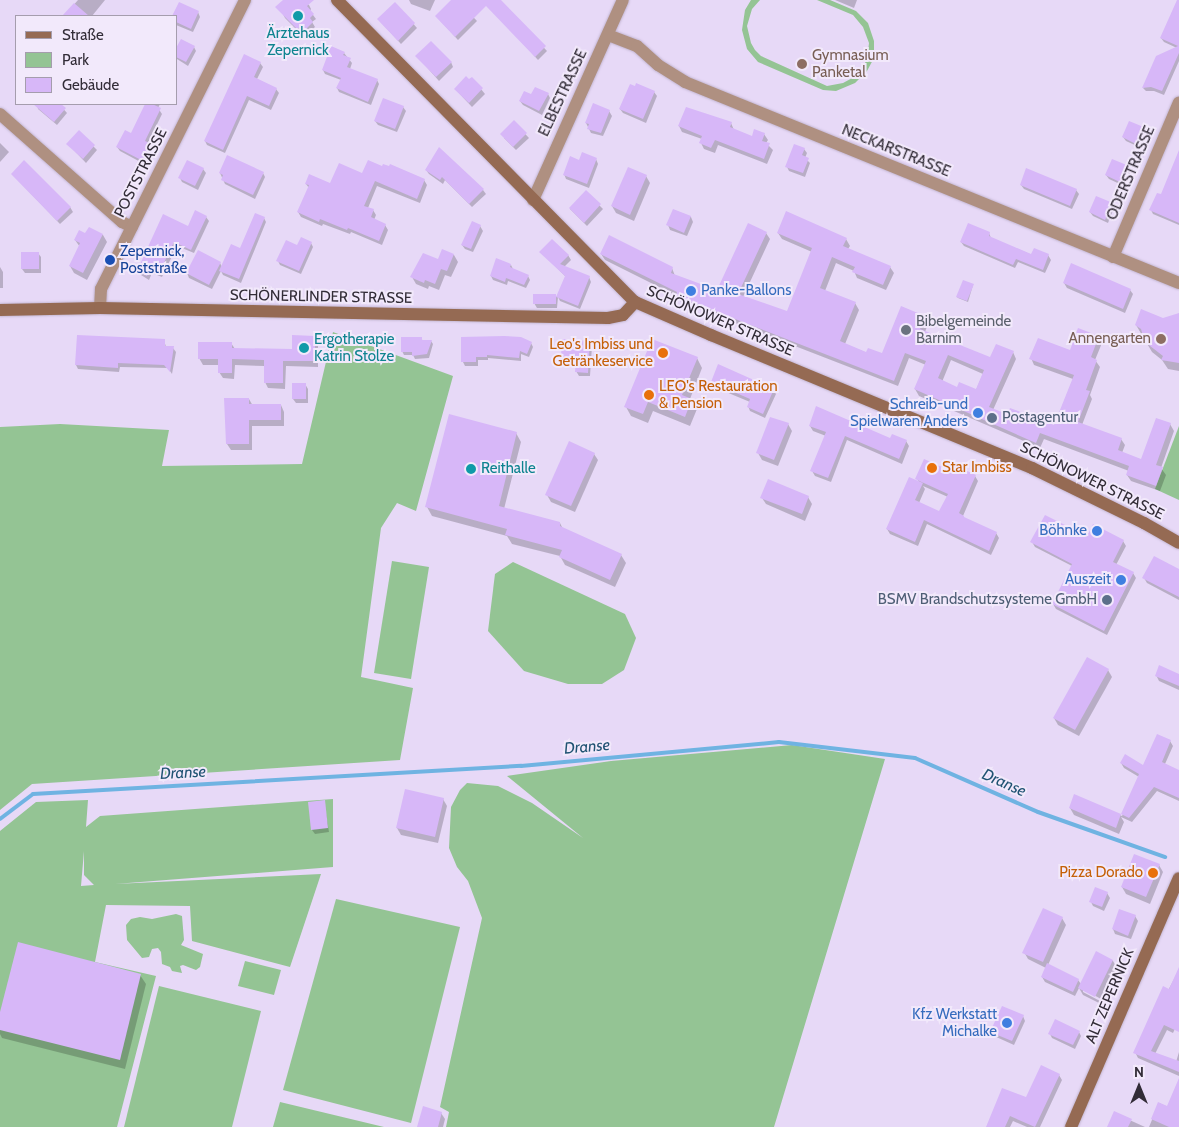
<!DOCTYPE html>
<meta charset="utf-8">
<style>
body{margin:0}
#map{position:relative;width:1179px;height:1127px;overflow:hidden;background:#e7d9f7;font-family:Cabin,sans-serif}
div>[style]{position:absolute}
.green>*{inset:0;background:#94c494}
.shadow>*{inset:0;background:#0003}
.stream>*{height:4px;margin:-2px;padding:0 2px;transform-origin:2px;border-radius:2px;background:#6fb3e2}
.building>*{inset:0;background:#d7b7f8}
.roads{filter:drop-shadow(0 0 1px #c3b6d1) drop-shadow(0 0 1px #c3b6d1)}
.street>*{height:12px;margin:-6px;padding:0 6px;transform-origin:6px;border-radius:6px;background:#af9081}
.secondary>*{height:12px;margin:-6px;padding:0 6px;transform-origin:6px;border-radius:6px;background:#956a53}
.dots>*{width:14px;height:14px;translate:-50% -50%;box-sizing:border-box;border:2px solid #f2e9fb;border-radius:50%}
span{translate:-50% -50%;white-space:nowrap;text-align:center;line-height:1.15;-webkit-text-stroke:4px #f2e9fb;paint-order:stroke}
.culture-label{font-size:15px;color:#0d838f}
.left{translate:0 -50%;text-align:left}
.education-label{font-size:15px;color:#785e54}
.right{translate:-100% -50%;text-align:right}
.street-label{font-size:15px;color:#322c37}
.transit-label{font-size:15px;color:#164399}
.shop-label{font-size:15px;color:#366cbe}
.worship-label{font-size:15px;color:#5b616d}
.food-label{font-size:15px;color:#c56008}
.service-label{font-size:15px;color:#4e5e75}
.water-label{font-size:16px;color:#205373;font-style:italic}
.legend{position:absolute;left:15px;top:15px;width:162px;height:90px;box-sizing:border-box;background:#f2e9fb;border:1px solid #a59dad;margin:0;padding:6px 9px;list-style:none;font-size:15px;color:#322c37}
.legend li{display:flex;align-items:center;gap:10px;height:25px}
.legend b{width:25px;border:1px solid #a59dad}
.north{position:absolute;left:1114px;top:1062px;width:50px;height:50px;-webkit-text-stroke:4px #f2e9fb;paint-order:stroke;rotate:0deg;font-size:14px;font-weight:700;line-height:20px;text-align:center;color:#322c37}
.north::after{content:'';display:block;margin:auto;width:18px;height:22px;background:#322c37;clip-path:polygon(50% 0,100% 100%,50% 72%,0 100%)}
</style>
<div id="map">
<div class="green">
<div style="clip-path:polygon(751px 0,760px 0,752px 9px,747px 26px,751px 43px,755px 50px,761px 56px,827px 86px,843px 83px,856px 76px,867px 60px,869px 43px,863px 27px,853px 15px,817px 0,830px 0,856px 11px,868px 23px,874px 41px,874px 58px,867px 71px,855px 83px,836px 91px,823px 90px,758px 62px,747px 49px,742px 30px,745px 10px)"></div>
<div style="clip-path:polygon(333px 332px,453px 376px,416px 511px,397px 503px,381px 528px,361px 677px,413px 688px,400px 760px,32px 784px,0 810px,0 427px,60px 424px,169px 430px,162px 466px,302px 464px)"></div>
<div style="clip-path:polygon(1179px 426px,1179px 500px,1155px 489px)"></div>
<div style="clip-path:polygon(392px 561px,429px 567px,411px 679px,374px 673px)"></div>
<div style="clip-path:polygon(513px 562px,625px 614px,636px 638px,624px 670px,602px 684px,568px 684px,524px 671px,488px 631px,495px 574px)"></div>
<div style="clip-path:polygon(792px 745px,885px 759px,774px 1127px,446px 1127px,449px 1112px,440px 1107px,482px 918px,468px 881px,457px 867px,449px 848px,451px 807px,460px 790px,467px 783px,498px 786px,532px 803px,583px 838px,507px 776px,611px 761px)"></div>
<div style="clip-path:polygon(evenodd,333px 799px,333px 867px,115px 884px,321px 874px,290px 967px,192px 941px,190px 906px,106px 905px,95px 962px,156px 976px,117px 1127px,0 1127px,0 831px,36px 802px,88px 800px,86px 827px,100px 816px,333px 799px,84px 851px,84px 875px,94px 885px,81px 886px,84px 851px)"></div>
<div style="clip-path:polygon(336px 899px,460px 927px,411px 1123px,283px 1090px)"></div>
<div style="clip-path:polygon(176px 914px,182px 916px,184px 940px,181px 945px,203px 954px,200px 967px,196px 970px,183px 965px,180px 966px,182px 973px,172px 971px,170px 967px,162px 964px,161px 952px,158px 948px,152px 949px,149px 957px,142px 958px,127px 940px,126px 925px,131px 919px,140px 917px,152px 919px)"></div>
<div style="clip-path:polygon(245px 961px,281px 970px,274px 995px,238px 986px)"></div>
<div style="clip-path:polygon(159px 986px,261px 1011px,232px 1127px,124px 1127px)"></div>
<div style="clip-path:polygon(280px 1102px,384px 1127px,273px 1127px)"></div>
</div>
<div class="shadow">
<div style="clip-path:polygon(78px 0,105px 0,92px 16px,64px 16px)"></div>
<div style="clip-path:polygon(285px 0,302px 0,309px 5px,311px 9px,310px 11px,316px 19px,312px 22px,315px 27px,307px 34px,303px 30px,300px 33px,285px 18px,283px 14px)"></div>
<div style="clip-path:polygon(409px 0,435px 0,430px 11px,411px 4px)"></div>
<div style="clip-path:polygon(453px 0,457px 0,477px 21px,458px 40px,437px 17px)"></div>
<div style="clip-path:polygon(484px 0,499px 0,547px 51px,538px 60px)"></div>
<div style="clip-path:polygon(835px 0,857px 0,854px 8px)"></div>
<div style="clip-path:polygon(179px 4px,198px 12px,200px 17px,193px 32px,176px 25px,176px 16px,174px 16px)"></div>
<div style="clip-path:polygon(1179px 9px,1179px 61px,1164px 95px,1154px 91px,1146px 91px,1143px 88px,1177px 48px,1164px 42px,1161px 38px)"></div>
<div style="clip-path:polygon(403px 12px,417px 28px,401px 44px,378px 19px)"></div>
<div style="clip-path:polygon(194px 47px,196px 51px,188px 66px,177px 59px,176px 51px)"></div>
<div style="clip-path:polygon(344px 53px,352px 63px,350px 69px,377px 80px,379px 84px,371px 105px,339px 92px,337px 88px,341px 80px,325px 74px,323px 70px)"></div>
<div style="clip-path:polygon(417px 56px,451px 62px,453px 67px,439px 81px)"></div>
<div style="clip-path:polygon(260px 63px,263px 67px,257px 79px,276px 89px,279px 93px,271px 110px,249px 100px,225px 153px,207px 145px,205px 141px)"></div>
<div style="clip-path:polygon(472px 78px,485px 94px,472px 107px,455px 89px)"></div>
<div style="clip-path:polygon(654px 92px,657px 96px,646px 123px,623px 113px,620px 109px)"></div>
<div style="clip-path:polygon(548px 94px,550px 98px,542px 115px,523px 105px,520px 101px,532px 96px)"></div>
<div style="clip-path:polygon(37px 104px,59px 104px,67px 113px,57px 125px,38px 109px)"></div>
<div style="clip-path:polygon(147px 104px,160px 104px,158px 108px,162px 114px,148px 143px,154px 150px,146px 165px,120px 151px,117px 147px,131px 135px)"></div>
<div style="clip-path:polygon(403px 107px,406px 111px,397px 132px,378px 125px,375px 121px)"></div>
<div style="clip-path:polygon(609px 111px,612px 116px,603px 136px,591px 133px,586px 123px)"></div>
<div style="clip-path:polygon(514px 122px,529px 138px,516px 150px,504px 138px)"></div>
<div style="clip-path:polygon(731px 123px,734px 130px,752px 138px,764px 134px,768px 140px,766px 143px,773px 150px,767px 164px,718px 145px,715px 153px,704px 149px,701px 143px,702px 139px,682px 132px,679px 126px)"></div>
<div style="clip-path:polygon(1145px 129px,1147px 133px,1141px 148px,1126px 141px,1123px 137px)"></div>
<div style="clip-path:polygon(79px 132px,97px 150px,86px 163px,68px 144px)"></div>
<div style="clip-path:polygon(0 143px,9px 152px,0 162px)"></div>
<div style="clip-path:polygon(804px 149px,807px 153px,805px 158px,810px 163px,805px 177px,789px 171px,787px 167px)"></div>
<div style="clip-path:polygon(596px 159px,598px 164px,589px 188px,566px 179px,564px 174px,580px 162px)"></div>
<div style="clip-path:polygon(383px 167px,424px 180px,427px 185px,420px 203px,377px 186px,368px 208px,373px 210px,376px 215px,374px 220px,385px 225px,388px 230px,382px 245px,351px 232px,350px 234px,323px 224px,322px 226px,301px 217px,298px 212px,309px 188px,306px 184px,331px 185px)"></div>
<div style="clip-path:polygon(1128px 167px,1131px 171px,1124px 186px,1109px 179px,1106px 175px)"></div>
<div style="clip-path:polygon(203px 169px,206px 173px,198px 190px,182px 182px,180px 178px)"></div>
<div style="clip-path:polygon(426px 170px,483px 190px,486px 194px,472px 207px,445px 180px,443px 184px,429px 174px)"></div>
<div style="clip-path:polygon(220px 173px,263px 173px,265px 177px,255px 199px,225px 184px)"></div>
<div style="clip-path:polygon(12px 174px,70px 207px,73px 212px,60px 224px)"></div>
<div style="clip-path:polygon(646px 176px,650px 183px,634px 221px,616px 213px,612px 206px)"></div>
<div style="clip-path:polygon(1021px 185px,1076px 190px,1079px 194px,1072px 209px,1024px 189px)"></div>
<div style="clip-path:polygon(586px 192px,603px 209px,587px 226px,570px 209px)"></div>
<div style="clip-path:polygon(1112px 204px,1114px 208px,1108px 223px,1093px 216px,1090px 212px)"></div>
<div style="clip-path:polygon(1179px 204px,1179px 225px,1153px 214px,1151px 210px)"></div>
<div style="clip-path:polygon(674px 210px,691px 217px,693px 222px,687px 236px,670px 230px,668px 225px)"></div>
<div style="clip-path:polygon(206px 217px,209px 221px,194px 253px,177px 246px,162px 277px,152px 273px,149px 280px,141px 275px,138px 271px,188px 228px)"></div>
<div style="clip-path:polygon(264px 218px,266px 222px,241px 283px,223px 275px,221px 271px,212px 289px,189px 278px,187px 273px,220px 263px,222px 267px,241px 249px)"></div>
<div style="clip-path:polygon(480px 226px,483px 231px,473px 252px,465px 249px,462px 245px)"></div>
<div style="clip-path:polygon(89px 228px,103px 235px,107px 242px,87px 280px,74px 273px,70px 266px,80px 247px,75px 240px,86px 235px)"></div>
<div style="clip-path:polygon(evenodd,766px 233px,770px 239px,743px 297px,788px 313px,812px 252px,782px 239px,778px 233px,846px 239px,850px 246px,848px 249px,890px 267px,894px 273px,886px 290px,857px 278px,854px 271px,836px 263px,825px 291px,855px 303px,859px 310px,845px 344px,867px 353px,883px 355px,902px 307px,925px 317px,928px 324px,925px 332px,990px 358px,1013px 352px,1016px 359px,993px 410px,1007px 416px,1054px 427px,1073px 379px,1034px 365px,1031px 358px,1071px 352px,1098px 337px,1102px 343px,1095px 360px,1100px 367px,1090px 395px,1092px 399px,1082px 425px,1121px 439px,1125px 445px,1122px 453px,1142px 460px,1170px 424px,1174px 431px,1161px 468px,1166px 475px,1160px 491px,1131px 481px,1127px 475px,1129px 471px,1044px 439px,1040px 448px,919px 396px,915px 389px,926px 365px,909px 358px,898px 386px,681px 302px,677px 296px,605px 260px,601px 254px,672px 268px,675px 276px,718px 291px,766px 233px,951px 360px,983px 374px,976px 390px,958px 388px,942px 382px,951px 360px)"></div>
<div style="clip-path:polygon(989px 233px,991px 238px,1032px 255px,1048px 255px,1051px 260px,1045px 273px,1018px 262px,1015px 268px,964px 246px,961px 242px)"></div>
<div style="clip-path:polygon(311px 243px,313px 247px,301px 274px,280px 265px,278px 261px,297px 247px)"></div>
<div style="clip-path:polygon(443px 251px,454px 255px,458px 262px,451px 277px,445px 275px,439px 290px,429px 286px,428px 289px,416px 284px,412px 277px,439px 261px)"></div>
<div style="clip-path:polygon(541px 252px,568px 255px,571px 260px,564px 267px,589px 277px,591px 282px,580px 309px,560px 301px,558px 297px,566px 277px)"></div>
<div style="clip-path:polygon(38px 253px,41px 257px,41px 273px,25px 273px,22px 269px)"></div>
<div style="clip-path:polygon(511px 265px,513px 269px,528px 276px,530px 280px,526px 288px,508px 281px,507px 285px,493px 280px,491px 276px)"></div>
<div style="clip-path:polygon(0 267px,3px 272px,3px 288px,0 288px)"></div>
<div style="clip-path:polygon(1064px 283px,1130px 290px,1133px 294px,1125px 313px,1067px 288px)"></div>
<div style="clip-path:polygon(973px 285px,968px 302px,958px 298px,957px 297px)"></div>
<div style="clip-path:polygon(555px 296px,558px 297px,557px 308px,537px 308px,534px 303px)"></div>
<div style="clip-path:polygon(1179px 316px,1179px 371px,1168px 369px,1162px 360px,1152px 352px,1136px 325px)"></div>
<div style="clip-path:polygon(315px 337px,318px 343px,318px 367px,286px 366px,285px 389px,268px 388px,265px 382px,265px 366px,235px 365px,234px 379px,223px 378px,219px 372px,219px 365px,203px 365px,199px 358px,231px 343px,235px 349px,293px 350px)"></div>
<div style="clip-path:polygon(421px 338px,423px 341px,431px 341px,433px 344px,429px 358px,415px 359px,413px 355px,404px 355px,402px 351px)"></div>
<div style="clip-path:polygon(463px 338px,531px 343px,533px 347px,529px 357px,521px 354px,521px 361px,488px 358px,488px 360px,478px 360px,478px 366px,465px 366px,463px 362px)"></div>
<div style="clip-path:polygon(164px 340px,166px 347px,173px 348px,176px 352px,172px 374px,168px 368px,120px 367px,119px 372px,78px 369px,76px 365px)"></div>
<div style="clip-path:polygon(590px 342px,592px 346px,590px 376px,579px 376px,576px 371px,577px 362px,565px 361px,562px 357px)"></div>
<div style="clip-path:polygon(697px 358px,702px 368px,690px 399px,697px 409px,690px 426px,653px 411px,648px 423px,631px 416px,626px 407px)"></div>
<div style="clip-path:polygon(712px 382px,773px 390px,776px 394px,765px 418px,750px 411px,748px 406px,750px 402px,714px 387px)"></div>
<div style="clip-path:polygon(305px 384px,308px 389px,308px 403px,296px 403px,293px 399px)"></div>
<div style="clip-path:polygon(249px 399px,253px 406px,281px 405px,284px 412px,284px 426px,252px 426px,252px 450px,231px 450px,227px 444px)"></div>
<div style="clip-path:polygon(788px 424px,792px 431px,778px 466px,762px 460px,758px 453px)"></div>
<div style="clip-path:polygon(810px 426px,906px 441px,909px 446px,902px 464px,847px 440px,831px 482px,815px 476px,812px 471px,826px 436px,813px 431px)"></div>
<div style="clip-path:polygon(516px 433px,521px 442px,504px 509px,560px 523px,563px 529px,621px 555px,626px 563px,615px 587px,565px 565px,560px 556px,512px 544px,507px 536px,432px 516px,427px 507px)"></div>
<div style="clip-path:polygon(594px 454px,598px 460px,575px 512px,551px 502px,547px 495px)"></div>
<div style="clip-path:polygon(evenodd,975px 476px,978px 481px,963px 516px,965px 519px,996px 533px,999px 538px,991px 555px,927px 524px,918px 546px,890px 534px,887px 529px,919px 482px,917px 479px,975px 476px,923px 486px,948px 497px,940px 513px,919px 503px,925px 489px,923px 486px)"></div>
<div style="clip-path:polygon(808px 497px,812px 504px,805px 521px,766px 504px,762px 498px)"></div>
<div style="clip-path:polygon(1087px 538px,1123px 541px,1126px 546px,1116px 565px,1133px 573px,1136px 578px,1107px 635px,1056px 609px,1053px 604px,1072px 566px,1035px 547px,1032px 542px)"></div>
<div style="clip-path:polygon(1179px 570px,1179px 600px,1147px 583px,1144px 578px)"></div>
<div style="clip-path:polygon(1108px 670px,1112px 677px,1079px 736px,1058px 725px,1054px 718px)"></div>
<div style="clip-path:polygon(1156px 675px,1179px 676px,1179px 690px,1159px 681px)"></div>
<div style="clip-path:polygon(1170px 741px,1173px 746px,1165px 764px,1179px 771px,1179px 801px,1157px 791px,1132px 822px,1121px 817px,1124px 822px,1119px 834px,1074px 815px,1070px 808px,1075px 796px,1122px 816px,1139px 777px,1124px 768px,1121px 763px,1144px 767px)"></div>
<div style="clip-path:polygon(443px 799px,447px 806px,438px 843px,401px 835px,397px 828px)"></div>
<div style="clip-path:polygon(324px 802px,329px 832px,315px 834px,312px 830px)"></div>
<div style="clip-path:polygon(1159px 865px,1163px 872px,1150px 904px,1126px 894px,1122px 887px)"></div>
<div style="clip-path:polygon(1107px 893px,1110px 898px,1104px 911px,1093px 906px,1091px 902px)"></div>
<div style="clip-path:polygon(1135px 916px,1138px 921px,1131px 939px,1115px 934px,1113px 929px)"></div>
<div style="clip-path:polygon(evenodd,1062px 918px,1066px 925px,1048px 965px,1078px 980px,1081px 984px,1097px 953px,1113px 961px,1117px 968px,1099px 1003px,1083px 995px,1079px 988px,1075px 996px,1045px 982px,1042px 977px,1046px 968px,1028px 959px,1024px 952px,1062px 918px,1083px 989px,1101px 999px,1100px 1001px,1083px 992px,1083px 989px)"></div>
<div style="clip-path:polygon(1179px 970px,1179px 1020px,1173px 1033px,1167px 1030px,1155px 1054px,1176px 1062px,1179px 1052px,1179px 1076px,1138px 1058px,1135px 1052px)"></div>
<div style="clip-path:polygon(140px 975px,146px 984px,125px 1069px,2px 1038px,0 1034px,0 1017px)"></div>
<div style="clip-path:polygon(1023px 1016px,1025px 1021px,1014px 1045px,994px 1036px,992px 1031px)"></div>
<div style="clip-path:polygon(1079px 1032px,1081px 1036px,1075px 1049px,1052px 1038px,1050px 1034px)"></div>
<div style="clip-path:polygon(1059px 1075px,1062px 1080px,1040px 1127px,1027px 1127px,1013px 1121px,1010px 1127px,987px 1127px)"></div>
<div style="clip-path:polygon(1179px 1098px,1179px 1127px,1149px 1127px,1159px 1103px,1168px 1107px)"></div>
<div style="clip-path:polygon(441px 1113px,445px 1119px,443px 1127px,419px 1127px)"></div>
<div style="clip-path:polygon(1114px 1113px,1145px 1127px,1108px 1127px)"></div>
</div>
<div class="stream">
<div style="left:0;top:819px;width:41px;rotate:-37.1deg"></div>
<div style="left:33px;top:794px;width:489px;rotate:-3.3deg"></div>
<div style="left:521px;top:766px;width:259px;rotate:-5.3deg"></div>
<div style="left:779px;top:742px;width:137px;rotate:6.7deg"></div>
<div style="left:915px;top:758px;width:134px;rotate:23.7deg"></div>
<div style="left:1038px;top:812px;width:135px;rotate:19.5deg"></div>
</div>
<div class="building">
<div style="clip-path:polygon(283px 0,314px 0,307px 6px,314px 14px,310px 18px,313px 22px,304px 31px,300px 27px,297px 29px,275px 7px)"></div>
<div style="clip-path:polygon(451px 0,501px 0,546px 46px,535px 57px,486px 6px,455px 37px,435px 16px)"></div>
<div style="clip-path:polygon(1177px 0,1179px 0,1179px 53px,1162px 91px,1151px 87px,1142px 88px,1156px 56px,1178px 46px,1160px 38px)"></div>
<div style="clip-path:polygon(179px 2px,199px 11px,191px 29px,176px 22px,176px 16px,172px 16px)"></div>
<div style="clip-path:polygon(395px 2px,415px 23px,398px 41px,377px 19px)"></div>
<div style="clip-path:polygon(74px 3px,89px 16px,62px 16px)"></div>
<div style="clip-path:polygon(181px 39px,195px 46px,186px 62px,176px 57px,176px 48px)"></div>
<div style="clip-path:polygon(431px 41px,452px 62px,436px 77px,415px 56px)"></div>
<div style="clip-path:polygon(331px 46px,345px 52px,343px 55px,351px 58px,347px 67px,378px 79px,368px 102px,336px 88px,341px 78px,322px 70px)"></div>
<div style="clip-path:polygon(244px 54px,261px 62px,254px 77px,277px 88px,269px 106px,247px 96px,223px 150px,204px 141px)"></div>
<div style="clip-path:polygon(466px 76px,469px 79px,472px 77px,483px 88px,469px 103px,454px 89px)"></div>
<div style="clip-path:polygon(636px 83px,655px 91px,643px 119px,619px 109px,630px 84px,635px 86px)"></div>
<div style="clip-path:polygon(535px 87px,549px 93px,539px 111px,519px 101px,524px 91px,531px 94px)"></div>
<div style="clip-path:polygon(383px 98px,404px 106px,395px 129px,374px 121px)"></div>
<div style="clip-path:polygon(593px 103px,610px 110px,601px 133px,587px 129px,589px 124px,585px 123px)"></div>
<div style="clip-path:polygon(33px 104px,61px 104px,66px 108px,54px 122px)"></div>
<div style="clip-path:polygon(145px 104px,152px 104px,161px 108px,145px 141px,152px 144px,143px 161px,116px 147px,125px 130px,131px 133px)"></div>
<div style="clip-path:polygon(686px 107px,732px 122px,730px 127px,752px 136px,754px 129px,765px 133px,762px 141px,770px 143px,764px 159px,715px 140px,711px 148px,699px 143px,702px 136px,678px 126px)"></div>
<div style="clip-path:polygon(514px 120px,527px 133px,513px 147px,500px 134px)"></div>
<div style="clip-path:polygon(1129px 121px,1146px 128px,1138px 145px,1122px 137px)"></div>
<div style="clip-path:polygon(79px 130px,95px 145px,83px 159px,66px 144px)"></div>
<div style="clip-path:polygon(794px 144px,805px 148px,802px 155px,809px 158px,803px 173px,785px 167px)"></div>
<div style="clip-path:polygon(439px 147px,484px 189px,469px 204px,442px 177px,440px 180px,425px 170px)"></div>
<div style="clip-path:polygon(1179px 150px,1179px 223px,1149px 210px,1157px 193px,1161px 194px)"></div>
<div style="clip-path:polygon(582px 152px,597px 158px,587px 184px,563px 175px,570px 156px,579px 160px)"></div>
<div style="clip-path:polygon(227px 155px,264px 172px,253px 195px,221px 180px,223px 175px,219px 173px)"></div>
<div style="clip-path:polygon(1112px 159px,1129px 166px,1122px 183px,1105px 175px)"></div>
<div style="clip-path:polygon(24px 160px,71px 207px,57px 221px,11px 174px)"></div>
<div style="clip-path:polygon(187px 160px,204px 168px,195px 186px,178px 178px)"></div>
<div style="clip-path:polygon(368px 160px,382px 166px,383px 164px,389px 166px,390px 164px,425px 179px,417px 199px,375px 181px,364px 206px,374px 209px,371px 217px,386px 224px,379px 241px,348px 228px,347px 230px,320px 219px,319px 222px,297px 212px,309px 185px,305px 184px,309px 174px,330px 183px,339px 163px,362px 173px)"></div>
<div style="clip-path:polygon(628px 167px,647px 175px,630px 215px,611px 206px)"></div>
<div style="clip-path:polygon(1026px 168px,1077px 189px,1070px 206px,1020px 185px)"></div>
<div style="clip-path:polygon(586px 190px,601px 204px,584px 223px,569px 208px)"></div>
<div style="clip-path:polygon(1096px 196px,1113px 203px,1105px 220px,1089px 212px)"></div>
<div style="clip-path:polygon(673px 209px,691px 216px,684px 233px,666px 225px)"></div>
<div style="clip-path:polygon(195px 210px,207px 216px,191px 250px,174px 242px,159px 273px,150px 269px,147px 276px,137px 271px,163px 214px,188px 226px)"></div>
<div style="clip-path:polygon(evenodd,786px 211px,847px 238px,843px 246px,891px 266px,883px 285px,852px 272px,855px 267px,832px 257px,820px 288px,856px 302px,840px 341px,866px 352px,868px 348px,882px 353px,901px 306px,925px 316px,920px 329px,990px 357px,996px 344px,1014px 351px,989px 407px,1007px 414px,1010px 408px,1054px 425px,1074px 375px,1029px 359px,1038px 338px,1070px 350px,1078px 328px,1099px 336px,1091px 357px,1097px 360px,1086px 390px,1090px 391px,1078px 422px,1122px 438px,1118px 450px,1141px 459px,1156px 418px,1171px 423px,1156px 465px,1163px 467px,1156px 486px,1126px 475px,1129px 466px,1040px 433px,1036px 443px,914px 389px,926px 361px,905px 353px,894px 381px,676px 296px,677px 292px,600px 254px,609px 235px,673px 267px,671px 273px,717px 290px,748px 223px,767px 232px,738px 294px,787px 311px,812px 248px,777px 233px,786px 211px,948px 355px,984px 370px,976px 389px,959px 382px,957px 387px,938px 378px,948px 355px)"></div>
<div style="clip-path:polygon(255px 213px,265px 217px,239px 279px,219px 271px,231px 244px,240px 248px)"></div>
<div style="clip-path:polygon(472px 221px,481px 225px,471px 249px,461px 245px)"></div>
<div style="clip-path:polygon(968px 223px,990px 232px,989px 236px,1031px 254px,1034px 248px,1049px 254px,1043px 270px,1016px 259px,1013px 265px,960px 242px)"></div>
<div style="clip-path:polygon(89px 227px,103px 234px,83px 273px,69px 266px,80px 243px,74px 240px,79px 230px,85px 233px)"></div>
<div style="clip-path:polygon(301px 237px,312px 242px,299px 271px,276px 261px,286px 240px,297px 245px)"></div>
<div style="clip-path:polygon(552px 239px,569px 255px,560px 264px,590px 276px,578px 306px,556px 297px,565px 276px,539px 252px)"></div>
<div style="clip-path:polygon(442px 249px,454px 254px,447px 271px,441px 269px,435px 284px,425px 280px,424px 283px,410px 277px,423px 253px,438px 259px)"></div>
<div style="clip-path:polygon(198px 250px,221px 262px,209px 285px,186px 273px)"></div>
<div style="clip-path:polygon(21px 252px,39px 252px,39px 269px,21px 269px)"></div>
<div style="clip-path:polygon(496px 258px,511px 264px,510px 267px,529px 275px,524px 285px,506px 278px,505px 282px,490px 276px)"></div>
<div style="clip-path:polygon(1071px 263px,1131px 289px,1123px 309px,1063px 283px)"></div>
<div style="clip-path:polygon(963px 280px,974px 284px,967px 301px,956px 297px)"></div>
<div style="clip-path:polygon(533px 294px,556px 294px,556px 304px,533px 304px)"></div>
<div style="clip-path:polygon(1141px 309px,1163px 318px,1179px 313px,1179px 363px,1161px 360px,1163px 356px,1145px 342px,1141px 329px,1135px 325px)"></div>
<div style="clip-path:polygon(77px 335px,165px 339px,165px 346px,174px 346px,170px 372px,164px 365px,118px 363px,118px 368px,75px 365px)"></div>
<div style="clip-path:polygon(292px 335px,315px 336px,315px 361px,283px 361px,283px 383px,264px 383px,264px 360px,232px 359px,232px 373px,218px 373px,218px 359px,198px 359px,198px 342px,232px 342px,232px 348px,292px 349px)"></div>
<div style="clip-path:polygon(504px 336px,521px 337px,532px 342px,527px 354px,520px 351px,519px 358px,487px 355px,487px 357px,476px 357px,476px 362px,461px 362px,461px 337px)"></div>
<div style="clip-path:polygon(401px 337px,422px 337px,422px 340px,432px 340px,427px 354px,412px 356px,412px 352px,401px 352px)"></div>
<div style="clip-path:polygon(562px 339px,590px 341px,588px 373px,575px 372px,576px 358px,561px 357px)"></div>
<div style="clip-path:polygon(652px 339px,698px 357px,682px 395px,692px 399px,685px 417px,648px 402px,643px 414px,624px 407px)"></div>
<div style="clip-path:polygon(718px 364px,774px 389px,763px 414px,747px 407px,750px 399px,711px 382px)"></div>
<div style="clip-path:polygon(292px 383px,306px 383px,306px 399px,292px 399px)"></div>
<div style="clip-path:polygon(224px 398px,249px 398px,249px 404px,281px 404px,281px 420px,249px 420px,249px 444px,226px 444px)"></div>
<div style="clip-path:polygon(816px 406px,890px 438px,892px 434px,907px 440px,899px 459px,845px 436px,828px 478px,810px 471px,826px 432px,809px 426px)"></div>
<div style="clip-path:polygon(449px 414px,517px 432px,499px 506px,560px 522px,560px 526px,622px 554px,610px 580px,559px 557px,562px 550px,505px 535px,507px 529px,425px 507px)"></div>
<div style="clip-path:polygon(770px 417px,789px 423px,774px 460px,756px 453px)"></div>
<div style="clip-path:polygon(569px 441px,595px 453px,571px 506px,545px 495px)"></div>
<div style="clip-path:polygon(924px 459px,951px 471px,954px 465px,976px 475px,959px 513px,964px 516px,964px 517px,997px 532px,989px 551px,924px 520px,915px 542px,886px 529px,909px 477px,923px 483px,915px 500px,939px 511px,948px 494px,915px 479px)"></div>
<div style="clip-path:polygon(768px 479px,809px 496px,802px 514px,760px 498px)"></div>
<div style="clip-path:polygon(1045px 515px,1087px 536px,1093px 524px,1124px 540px,1113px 562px,1134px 572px,1104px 631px,1052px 604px,1072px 564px,1030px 542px)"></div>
<div style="clip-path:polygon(1154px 556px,1179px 569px,1179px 597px,1142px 578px)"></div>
<div style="clip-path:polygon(1087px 657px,1109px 669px,1075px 730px,1053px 718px)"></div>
<div style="clip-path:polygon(1159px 665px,1179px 674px,1179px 686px,1155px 676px)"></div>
<div style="clip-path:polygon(1157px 734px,1171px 740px,1162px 762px,1179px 770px,1179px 798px,1154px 787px,1129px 818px,1121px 814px,1139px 774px,1120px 763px,1125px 754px,1143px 765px)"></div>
<div style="clip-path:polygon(405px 789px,444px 798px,435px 837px,396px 828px)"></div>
<div style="clip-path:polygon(1074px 794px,1121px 814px,1116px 828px,1069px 808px)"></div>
<div style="clip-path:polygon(325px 800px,328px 828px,311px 830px,308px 802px)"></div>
<div style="clip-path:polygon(1134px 854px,1160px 864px,1146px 897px,1121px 887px)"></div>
<div style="clip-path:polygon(1095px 887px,1108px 892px,1102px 907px,1089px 902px)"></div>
<div style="clip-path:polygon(1043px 908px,1063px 917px,1043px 962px,1022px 953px)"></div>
<div style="clip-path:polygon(1119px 909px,1136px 915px,1128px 936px,1112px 929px)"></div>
<div style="clip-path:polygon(18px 942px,141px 974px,120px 1060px,0 1030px,0 1012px)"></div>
<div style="clip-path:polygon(1096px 951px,1113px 960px,1095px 997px,1078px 988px)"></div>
<div style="clip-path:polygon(1047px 963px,1079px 979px,1073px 992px,1041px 977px)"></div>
<div style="clip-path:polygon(1179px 967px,1179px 1032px,1164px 1025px,1151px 1051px,1179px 1061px,1179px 1072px,1133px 1053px,1163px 986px,1169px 989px)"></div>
<div style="clip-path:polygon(1002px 1006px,1024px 1015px,1012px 1041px,990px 1032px)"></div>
<div style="clip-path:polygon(1055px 1019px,1080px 1031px,1073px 1045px,1048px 1034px)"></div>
<div style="clip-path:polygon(1041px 1065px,1060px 1074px,1035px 1127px,1010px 1116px,1005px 1127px,986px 1127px,1002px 1088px,1026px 1097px)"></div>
<div style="clip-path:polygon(1179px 1078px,1179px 1127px,1169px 1127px,1151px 1119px,1158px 1102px,1167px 1106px)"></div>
<div style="clip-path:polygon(423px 1106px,442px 1112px,438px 1127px,417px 1127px)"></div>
<div style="clip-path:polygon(1114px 1111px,1132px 1119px,1128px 1127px,1107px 1127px)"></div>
</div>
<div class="roads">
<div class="street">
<div style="left:608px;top:35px;width:31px;rotate:21deg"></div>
<div style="left:637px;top:46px;width:28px;rotate:42deg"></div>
<div style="left:658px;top:65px;width:32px;rotate:32deg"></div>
<div style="left:685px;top:82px;width:533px;rotate:22.14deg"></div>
<div style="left:0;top:114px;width:163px;rotate:41.5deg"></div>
<div style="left:122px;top:222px;width:11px;rotate:27deg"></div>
<div style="left:533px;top:200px;width:219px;rotate:-65.8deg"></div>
<div style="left:1113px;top:257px;width:168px;rotate:-66.9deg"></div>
<div style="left:100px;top:308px;width:19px;rotate:-87deg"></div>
<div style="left:101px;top:289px;width:323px;rotate:-63.5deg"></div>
</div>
<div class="secondary">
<div style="left:337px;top:0;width:424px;rotate:45.4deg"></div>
<div style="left:635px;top:302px;width:83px;rotate:23.5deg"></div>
<div style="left:711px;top:335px;width:347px;rotate:22.5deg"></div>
<div style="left:1032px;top:468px;width:125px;rotate:26.2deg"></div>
<div style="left:1144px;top:523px;width:40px;rotate:29.7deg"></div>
<div style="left:0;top:310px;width:100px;rotate:-1.1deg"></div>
<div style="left:100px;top:308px;width:508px;rotate:1.13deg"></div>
<div style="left:608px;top:318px;width:15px;rotate:-11deg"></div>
<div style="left:623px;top:315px;width:18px;rotate:-47deg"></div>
<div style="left:1071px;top:1127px;width:271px;rotate:-66.6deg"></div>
</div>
</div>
<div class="dots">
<div style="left:298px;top:16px;background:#0f9aa8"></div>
<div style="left:802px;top:64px;background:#8d6e63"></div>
<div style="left:110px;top:260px;background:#1a4fb4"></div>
<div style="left:691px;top:291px;background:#3f7fe0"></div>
<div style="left:906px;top:330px;background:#6b7280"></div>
<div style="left:1161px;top:339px;background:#8d6e63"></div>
<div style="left:304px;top:348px;background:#0f9aa8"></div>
<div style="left:663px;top:353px;background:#e8710a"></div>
<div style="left:649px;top:395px;background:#e8710a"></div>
<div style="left:978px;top:413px;background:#3f7fe0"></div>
<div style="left:992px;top:418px;background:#5c6f8a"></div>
<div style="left:932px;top:468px;background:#e8710a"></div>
<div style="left:471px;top:469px;background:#0f9aa8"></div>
<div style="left:1097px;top:531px;background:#3f7fe0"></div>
<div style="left:1121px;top:580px;background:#3f7fe0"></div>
<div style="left:1107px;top:600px;background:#5c6f8a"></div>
<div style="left:1153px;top:873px;background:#e8710a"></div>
<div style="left:1007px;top:1023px;background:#3f7fe0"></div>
</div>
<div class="culture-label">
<span style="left:298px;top:42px">Ärztehaus<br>Zepernick</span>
<span class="left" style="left:314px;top:348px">Ergotherapie<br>Katrin Stolze</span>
<span class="left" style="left:481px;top:469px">Reithalle</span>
</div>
<div class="education-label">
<span class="left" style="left:812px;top:64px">Gymnasium<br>Panketal</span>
<span class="right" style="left:1151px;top:339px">Annengarten</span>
</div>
<div class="street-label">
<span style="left:563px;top:93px;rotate:-65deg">ELBESTRASSE</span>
<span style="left:896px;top:151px;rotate:22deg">NECKARSTRASSE</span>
<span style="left:141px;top:173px;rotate:-63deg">POSTSTRASSE</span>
<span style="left:1131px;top:173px;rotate:-67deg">ODERSTRASSE</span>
<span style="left:321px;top:297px;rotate:1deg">SCHÖNERLINDER STRASSE</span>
<span style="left:720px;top:321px;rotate:23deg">SCHÖNOWER STRASSE</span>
<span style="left:1092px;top:481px;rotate:26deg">SCHÖNOWER STRASSE</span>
<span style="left:1110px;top:996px;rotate:-67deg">ALT ZEPERNICK</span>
</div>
<div class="transit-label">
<span class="left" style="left:120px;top:260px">Zepernick,<br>Poststraße</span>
</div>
<div class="shop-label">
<span class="left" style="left:701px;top:291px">Panke-Ballons</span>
<span class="right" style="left:968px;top:413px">Schreib-und<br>Spielwaren Anders</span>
<span class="right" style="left:1087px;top:531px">Böhnke</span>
<span class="right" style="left:1111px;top:580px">Auszeit</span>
<span class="right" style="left:997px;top:1023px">Kfz Werkstatt<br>Michalke</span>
</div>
<div class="worship-label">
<span class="left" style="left:916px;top:330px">Bibelgemeinde<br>Barnim</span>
</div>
<div class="food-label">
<span class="right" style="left:653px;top:353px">Leo's Imbiss und<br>Getränkeservice</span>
<span class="left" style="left:659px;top:395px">LEO's Restauration<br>&amp; Pension</span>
<span class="left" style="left:942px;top:468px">Star Imbiss</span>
<span class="right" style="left:1143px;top:873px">Pizza Dorado</span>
</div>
<div class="service-label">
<span class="left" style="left:1002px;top:418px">Postagentur</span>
<span class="right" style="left:1097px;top:600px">BSMV Brandschutzsysteme GmbH</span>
</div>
<div class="water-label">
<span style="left:587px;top:747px;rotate:-5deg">Dranse</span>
<span style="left:183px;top:773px;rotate:-3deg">Dranse</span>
<span style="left:1004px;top:783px;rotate:24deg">Dranse</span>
</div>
<ul class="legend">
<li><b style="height:6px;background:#956a53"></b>Straße</li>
<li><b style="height:14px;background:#94c494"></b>Park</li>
<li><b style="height:14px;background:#d7b7f8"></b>Gebäude</li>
</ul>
<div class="north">N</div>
</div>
